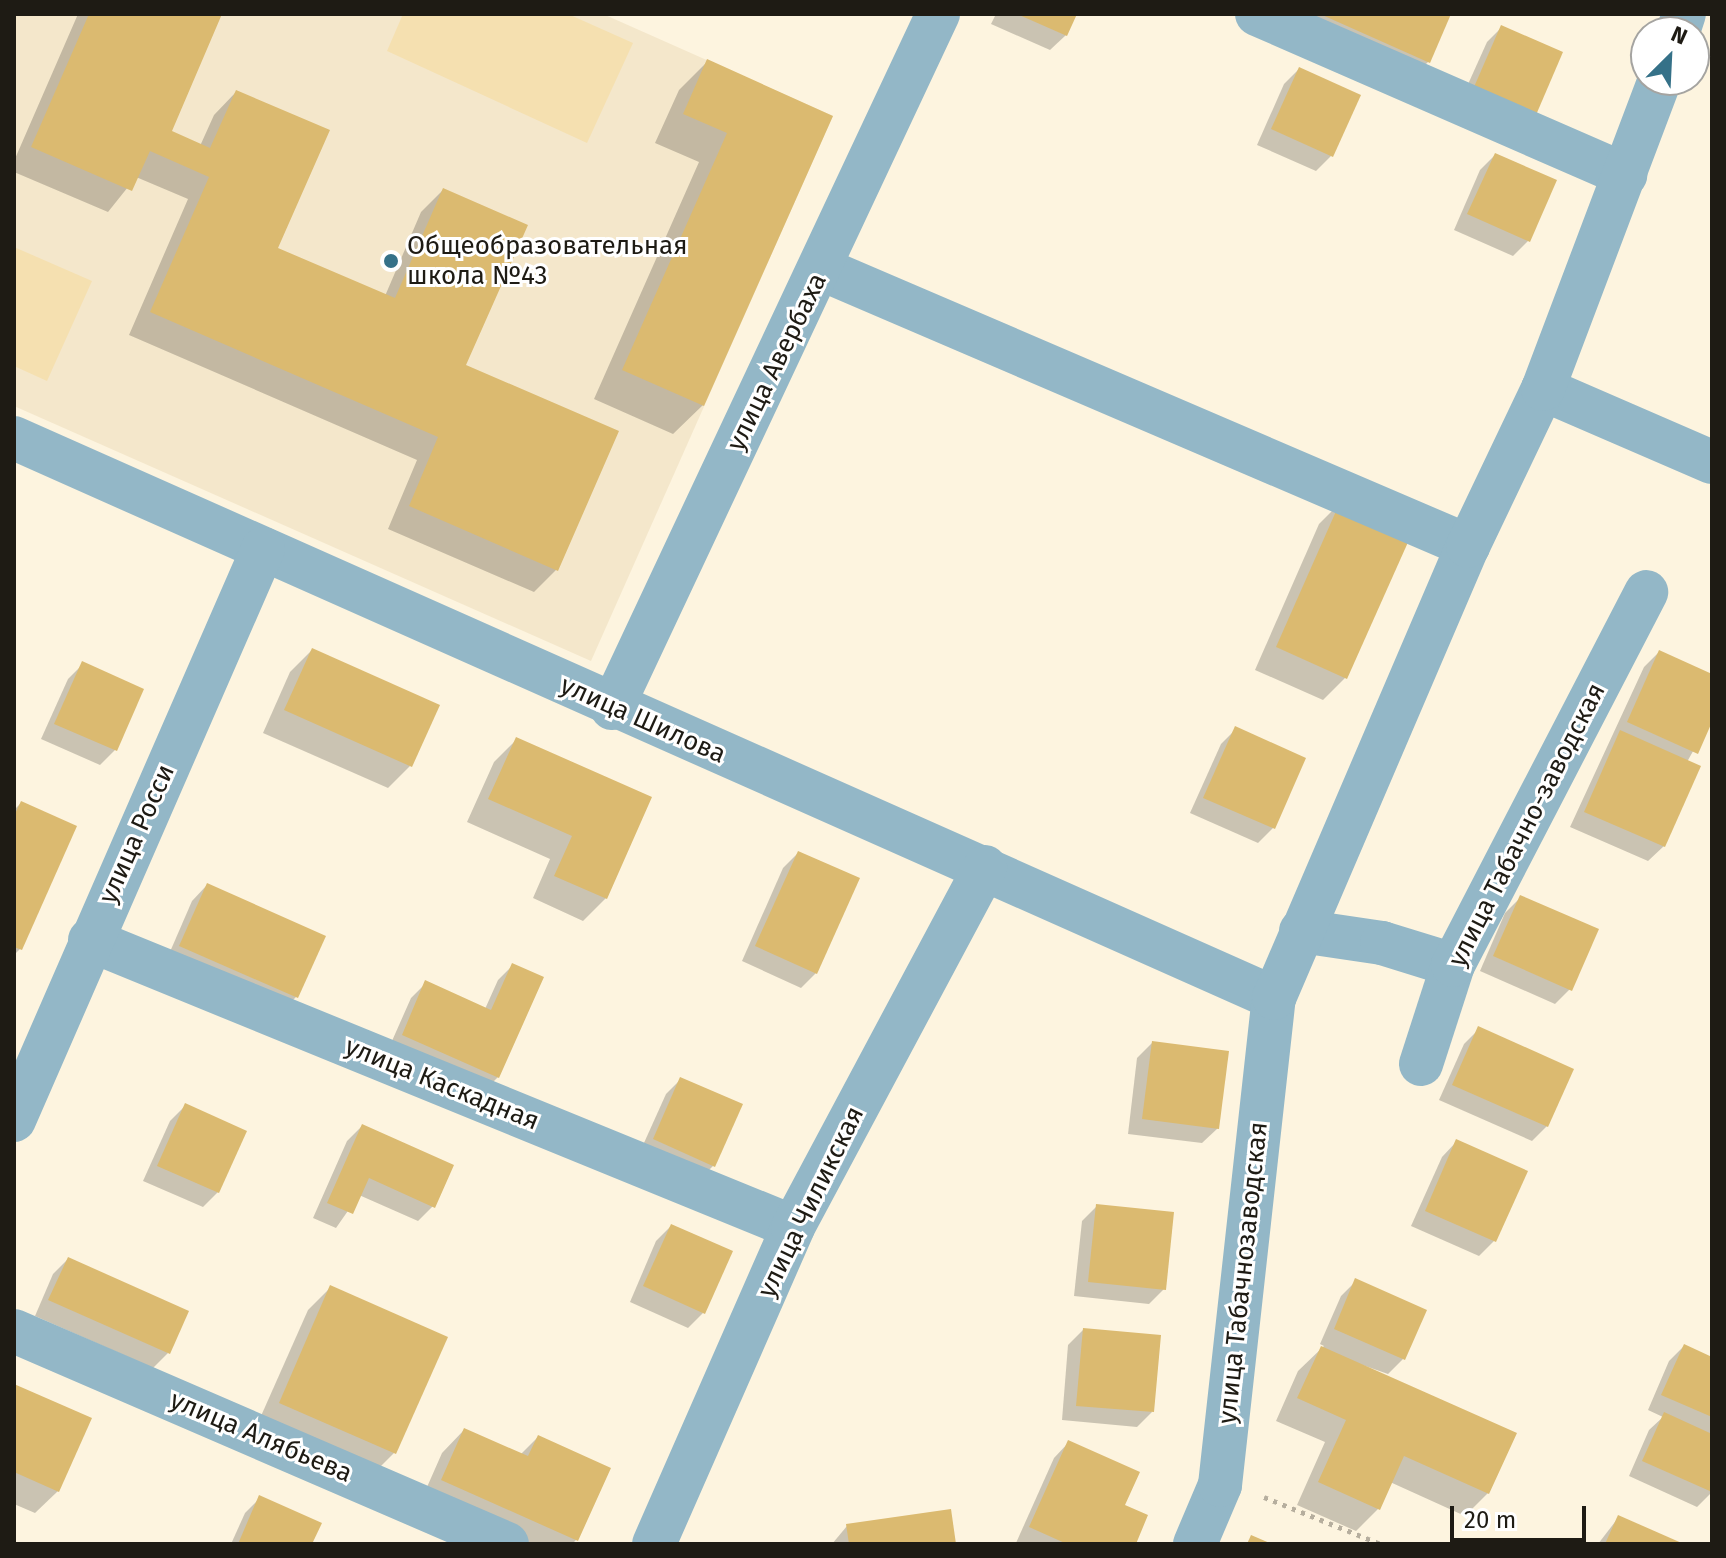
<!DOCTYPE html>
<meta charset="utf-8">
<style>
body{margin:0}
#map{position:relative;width:1726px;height:1558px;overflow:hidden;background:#fdf4df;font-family:"Fira Sans",sans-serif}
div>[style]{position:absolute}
.built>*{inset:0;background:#f4e7cb}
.green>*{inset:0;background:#f5e0b0}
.shadow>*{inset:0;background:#0003}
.building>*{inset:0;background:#dbba70}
.path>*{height:5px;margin-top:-2.5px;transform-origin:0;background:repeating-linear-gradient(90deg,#b6ae9e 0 4px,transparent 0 10px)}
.minor>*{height:44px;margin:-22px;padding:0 22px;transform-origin:22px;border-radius:22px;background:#93b7c7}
.dots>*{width:22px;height:22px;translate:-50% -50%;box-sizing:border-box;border:4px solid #fff;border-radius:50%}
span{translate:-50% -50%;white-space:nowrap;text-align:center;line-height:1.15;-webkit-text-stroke:6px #fff;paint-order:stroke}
.poi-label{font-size:26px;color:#1e1b14}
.left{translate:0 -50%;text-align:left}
.street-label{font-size:26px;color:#1e1b14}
.frame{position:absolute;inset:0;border:16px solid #1e1b14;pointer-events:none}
.north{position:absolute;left:1630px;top:16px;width:80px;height:80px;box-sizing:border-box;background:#fff;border:2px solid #a5a4a1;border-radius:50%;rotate:24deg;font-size:22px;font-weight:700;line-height:32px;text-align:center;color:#1e1b14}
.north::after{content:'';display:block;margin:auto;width:28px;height:36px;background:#357188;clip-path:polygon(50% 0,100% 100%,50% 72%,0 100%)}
.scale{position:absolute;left:1450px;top:1506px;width:136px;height:36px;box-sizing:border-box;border:4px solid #1e1b14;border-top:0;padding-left:10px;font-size:24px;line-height:28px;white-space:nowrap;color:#1e1b14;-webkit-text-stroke:6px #fff;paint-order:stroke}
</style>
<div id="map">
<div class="built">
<div style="clip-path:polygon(14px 14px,603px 14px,833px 116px,591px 661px,14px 406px)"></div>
</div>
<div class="green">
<div style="clip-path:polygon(403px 14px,568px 14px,633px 43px,587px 143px,387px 51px)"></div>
<div style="clip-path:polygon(14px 247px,92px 281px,47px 381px,14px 366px)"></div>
</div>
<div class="shadow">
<div style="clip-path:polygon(78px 14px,220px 14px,169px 132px,200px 146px,214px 115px,236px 92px,276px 249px,385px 296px,421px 212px,443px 190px,464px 366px,557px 569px,534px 592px,388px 529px,417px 460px,129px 335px,188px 199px,136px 177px,108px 212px,14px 172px,14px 161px)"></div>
<div style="clip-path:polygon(996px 14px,1075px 14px,1066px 35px,1050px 50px,991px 24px)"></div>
<div style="clip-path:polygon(1309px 14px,1449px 14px,1428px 62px,1406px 84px)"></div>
<div style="clip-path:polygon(1502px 27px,1560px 53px,1460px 102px,1487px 42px)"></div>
<div style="clip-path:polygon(708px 61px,830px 117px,703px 405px,673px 434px,594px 399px,699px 162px,655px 143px,679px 90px)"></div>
<div style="clip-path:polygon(1299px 69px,1331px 156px,1316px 171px,1257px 145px,1284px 84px)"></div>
<div style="clip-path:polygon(1495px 155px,1528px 241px,1513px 256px,1454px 230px,1480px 170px)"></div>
<div style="clip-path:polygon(1341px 502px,1345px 678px,1323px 700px,1255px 670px,1319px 524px)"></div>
<div style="clip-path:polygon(312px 650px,410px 766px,388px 788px,263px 733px,290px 672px)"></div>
<div style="clip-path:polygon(1659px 652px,1712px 676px,1712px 717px,1687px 762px,1664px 846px,1648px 861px,1570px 827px,1644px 667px)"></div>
<div style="clip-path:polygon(83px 664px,142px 690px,115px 750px,100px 765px,41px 739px,68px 679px)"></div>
<div style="clip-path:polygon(1236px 729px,1304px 759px,1273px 828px,1258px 843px,1190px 813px,1221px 744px)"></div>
<div style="clip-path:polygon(517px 739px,649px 798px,606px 898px,583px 921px,533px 898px,550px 859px,467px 822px,494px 762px)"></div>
<div style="clip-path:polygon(21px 803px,20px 949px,14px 955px,14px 810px)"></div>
<div style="clip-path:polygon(798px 853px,816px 973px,801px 988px,742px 961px,783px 868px)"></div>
<div style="clip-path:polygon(207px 885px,296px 997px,281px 1012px,166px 961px,192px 901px)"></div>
<div style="clip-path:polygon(1520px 898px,1570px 989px,1555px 1004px,1480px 971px,1505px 913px)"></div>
<div style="clip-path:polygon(513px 965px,498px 1077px,483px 1092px,388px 1050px,411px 998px,426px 983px,485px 1009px,498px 980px)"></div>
<div style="clip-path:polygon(1479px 1029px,1547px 1126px,1532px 1141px,1439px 1100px,1464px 1044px)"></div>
<div style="clip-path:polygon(1152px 1043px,1218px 1128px,1202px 1143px,1128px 1134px,1137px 1058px)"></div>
<div style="clip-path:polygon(681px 1079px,713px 1166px,698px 1181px,639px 1154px,666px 1094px)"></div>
<div style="clip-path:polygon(185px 1106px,218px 1192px,203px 1207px,143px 1181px,170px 1121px)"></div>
<div style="clip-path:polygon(362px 1126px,433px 1206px,418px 1221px,359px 1195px,336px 1228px,313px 1218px,347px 1141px)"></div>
<div style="clip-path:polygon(1457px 1141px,1494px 1241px,1479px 1256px,1411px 1226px,1442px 1157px)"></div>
<div style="clip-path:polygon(1097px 1206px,1164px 1289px,1149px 1304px,1074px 1296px,1082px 1221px)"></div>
<div style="clip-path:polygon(671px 1226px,703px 1313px,688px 1328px,630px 1302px,656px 1241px)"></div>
<div style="clip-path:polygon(68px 1259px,168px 1353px,153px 1368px,35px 1316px,53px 1274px)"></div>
<div style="clip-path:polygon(1356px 1281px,1403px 1359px,1388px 1374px,1351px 1361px,1488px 1493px,1465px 1516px,1390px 1482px,1378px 1509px,1356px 1531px,1297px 1505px,1325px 1442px,1276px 1421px,1298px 1371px,1324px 1346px,1320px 1344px,1341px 1296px)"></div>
<div style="clip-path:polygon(331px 1287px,394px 1453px,372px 1475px,257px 1425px,308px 1310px)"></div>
<div style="clip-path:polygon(1083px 1330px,1152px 1412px,1137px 1427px,1062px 1420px,1068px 1345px)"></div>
<div style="clip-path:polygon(1684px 1346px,1712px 1359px,1712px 1492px,1697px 1507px,1629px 1476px,1649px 1430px,1663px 1417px,1648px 1410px,1669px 1361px)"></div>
<div style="clip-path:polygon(14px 1386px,58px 1491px,35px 1513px,14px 1504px)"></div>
<div style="clip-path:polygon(464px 1430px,520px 1455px,538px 1437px,576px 1540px,572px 1544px,513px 1544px,420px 1503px,442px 1453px)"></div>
<div style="clip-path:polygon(1069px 1442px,1123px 1506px,1133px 1544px,1016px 1543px,1054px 1458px)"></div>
<div style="clip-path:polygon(260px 1498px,310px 1544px,231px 1544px,245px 1513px)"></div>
<div style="clip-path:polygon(1618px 1518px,1679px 1544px,1598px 1544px)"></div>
<div style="clip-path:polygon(847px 1526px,954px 1544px,832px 1544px)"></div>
</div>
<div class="building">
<div style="clip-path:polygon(89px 14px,222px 14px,172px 131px,210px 148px,236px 90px,330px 130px,278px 248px,395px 298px,443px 188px,528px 225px,466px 365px,619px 431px,558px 571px,409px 506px,438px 437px,150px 312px,209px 177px,150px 151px,132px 191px,31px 147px)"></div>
<div style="clip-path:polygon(1017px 14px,1077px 14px,1067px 36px)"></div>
<div style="clip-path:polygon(1320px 14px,1451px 14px,1430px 63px)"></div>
<div style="clip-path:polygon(1501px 25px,1563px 52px,1536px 115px,1474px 87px)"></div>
<div style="clip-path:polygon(707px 59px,833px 116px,704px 406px,622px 370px,727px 133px,683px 114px)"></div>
<div style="clip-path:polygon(1299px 67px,1361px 95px,1333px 157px,1271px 129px)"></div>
<div style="clip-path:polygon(1495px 153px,1557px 180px,1530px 242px,1467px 214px)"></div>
<div style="clip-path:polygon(1341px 500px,1413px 531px,1347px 679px,1276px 647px)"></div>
<div style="clip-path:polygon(312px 648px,440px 705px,412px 767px,284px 710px)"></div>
<div style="clip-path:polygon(1659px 650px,1712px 674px,1712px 722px,1698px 754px,1627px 722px)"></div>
<div style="clip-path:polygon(82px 661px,144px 689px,117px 751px,54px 724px)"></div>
<div style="clip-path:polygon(1235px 726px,1306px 758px,1275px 829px,1203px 798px)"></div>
<div style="clip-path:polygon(1620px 730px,1701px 766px,1665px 847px,1584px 812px)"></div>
<div style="clip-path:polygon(516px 737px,652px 797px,607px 899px,554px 876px,572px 836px,488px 799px)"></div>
<div style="clip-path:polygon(21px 801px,77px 826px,22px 950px,14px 947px,14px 816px)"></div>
<div style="clip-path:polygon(798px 851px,860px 878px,817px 974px,755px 946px)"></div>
<div style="clip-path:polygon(207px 883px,326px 936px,298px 998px,179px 946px)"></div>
<div style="clip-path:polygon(1520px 895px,1599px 929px,1572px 991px,1493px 956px)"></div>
<div style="clip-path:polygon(512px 963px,544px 977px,499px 1078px,402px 1035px,425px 980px,491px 1010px)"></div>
<div style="clip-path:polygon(1478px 1026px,1574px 1069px,1548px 1127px,1452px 1085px)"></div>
<div style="clip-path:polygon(1152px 1041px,1229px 1051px,1219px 1129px,1142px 1119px)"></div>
<div style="clip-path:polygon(680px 1077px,743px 1104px,715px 1167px,653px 1139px)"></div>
<div style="clip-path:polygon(185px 1103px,247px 1131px,219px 1193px,157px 1166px)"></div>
<div style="clip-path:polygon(362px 1124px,454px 1165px,435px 1208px,369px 1178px,353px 1214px,327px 1203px)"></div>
<div style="clip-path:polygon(1456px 1139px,1528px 1171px,1496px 1242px,1425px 1211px)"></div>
<div style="clip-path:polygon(1096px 1204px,1174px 1212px,1166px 1290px,1088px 1282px)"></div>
<div style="clip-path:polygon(671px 1224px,733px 1251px,705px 1314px,643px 1286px)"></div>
<div style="clip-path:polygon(68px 1257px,189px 1311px,170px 1354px,48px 1300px)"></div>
<div style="clip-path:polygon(1355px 1278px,1427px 1310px,1405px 1360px,1334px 1329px)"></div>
<div style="clip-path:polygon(330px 1285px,448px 1337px,396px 1454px,279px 1403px)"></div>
<div style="clip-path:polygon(1083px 1328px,1161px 1335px,1154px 1412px,1076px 1406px)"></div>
<div style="clip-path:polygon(1684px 1344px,1712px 1357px,1712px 1417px,1661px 1395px)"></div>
<div style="clip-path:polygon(1321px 1346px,1517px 1433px,1489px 1494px,1404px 1456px,1380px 1510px,1318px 1482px,1346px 1420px,1297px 1398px)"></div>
<div style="clip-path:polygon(14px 1384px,92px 1418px,59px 1492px,14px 1472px)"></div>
<div style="clip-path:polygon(1664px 1412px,1712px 1434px,1712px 1492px,1642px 1461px)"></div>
<div style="clip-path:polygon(464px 1428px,528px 1456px,538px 1435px,611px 1468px,578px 1541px,441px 1480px)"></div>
<div style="clip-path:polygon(1068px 1440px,1140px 1472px,1125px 1505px,1148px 1515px,1136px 1544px,1067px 1544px,1029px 1527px)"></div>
<div style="clip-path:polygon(259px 1495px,322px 1523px,312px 1544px,238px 1544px)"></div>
<div style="clip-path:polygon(951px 1509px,956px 1544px,849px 1544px,846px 1524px)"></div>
<div style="clip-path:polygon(1618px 1515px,1684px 1544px,1605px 1544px)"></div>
<div style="clip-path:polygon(1251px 1535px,1272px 1544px,1247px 1544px)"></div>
</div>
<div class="path">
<div style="left:1264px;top:1497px;width:126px;rotate:21.9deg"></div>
</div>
<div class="minor">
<div style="left:1257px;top:14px;width:402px;rotate:23.6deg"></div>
<div style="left:1678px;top:32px;width:19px;rotate:-72deg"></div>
<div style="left:822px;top:269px;width:703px;rotate:23.21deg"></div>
<div style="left:1543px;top:389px;width:184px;rotate:23.4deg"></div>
<div style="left:14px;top:438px;width:1379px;rotate:23.96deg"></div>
<div style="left:612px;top:708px;width:767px;rotate:-64.84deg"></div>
<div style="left:1301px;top:931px;width:82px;rotate:8.4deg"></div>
<div style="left:1382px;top:943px;width:74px;rotate:17.2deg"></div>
<div style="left:90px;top:940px;width:759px;rotate:22.21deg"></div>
<div style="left:1421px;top:1064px;width:104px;rotate:-72.1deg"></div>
<div style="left:1453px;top:965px;width:420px;rotate:-62.6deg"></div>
<div style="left:14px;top:1120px;width:623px;rotate:-66.44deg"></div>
<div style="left:14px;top:1331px;width:537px;rotate:23.37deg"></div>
<div style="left:654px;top:1544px;width:346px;rotate:-66.3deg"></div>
<div style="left:793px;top:1227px;width:408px;rotate:-61.9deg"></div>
<div style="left:1195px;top:1544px;width:64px;rotate:-67deg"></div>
<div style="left:1220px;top:1485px;width:490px;rotate:-83.7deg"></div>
<div style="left:1274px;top:998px;width:492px;rotate:-66.8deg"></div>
<div style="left:1468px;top:546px;width:174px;rotate:-64.5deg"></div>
<div style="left:1543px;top:389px;width:330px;rotate:-69.3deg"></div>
</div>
<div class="dots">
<div style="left:391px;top:261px;background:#357188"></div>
</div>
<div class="poi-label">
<span class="left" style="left:407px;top:261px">Общеобразовательная<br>школа №43</span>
</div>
<div class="street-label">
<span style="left:777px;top:362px;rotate:-64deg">улица Авербаха</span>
<span style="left:643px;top:720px;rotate:24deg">улица Шилова</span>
<span style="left:1527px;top:825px;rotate:-63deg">улица Табачно-заводская</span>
<span style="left:137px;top:834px;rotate:-66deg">улица Росси</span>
<span style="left:442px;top:1084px;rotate:22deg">улица Каскадная</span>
<span style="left:811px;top:1202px;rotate:-64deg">улица Чиликская</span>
<span style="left:1243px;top:1273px;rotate:-84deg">улица Табачнозаводская</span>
<span style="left:261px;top:1437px;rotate:23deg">улица Алябьева</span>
</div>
<div class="frame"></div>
<div class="north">N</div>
<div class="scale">20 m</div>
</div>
